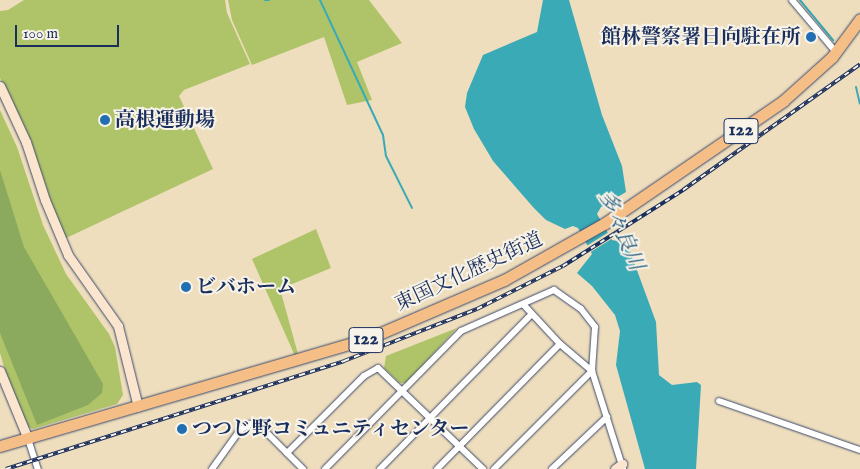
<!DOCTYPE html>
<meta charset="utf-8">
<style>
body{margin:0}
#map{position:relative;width:860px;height:469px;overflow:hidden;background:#eedebd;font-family:"IM FELL English","Noto Serif JP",serif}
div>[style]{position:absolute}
.green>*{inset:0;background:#afc469}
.forest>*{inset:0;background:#8baa5d}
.water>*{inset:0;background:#39aab6}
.pier>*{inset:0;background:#eedebd}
.stream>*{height:2px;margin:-1px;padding:0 1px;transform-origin:1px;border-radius:1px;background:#39aab6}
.roads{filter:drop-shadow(0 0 1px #3b496c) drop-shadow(0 0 1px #3b496c)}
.street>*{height:6px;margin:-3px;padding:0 3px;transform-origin:3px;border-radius:3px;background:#fff}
.secondary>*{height:9px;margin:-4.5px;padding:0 4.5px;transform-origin:4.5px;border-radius:4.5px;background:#fbe5cf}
.highway>*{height:11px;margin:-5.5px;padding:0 5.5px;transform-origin:5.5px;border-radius:5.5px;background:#f6be87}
.rail>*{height:4px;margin-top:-2px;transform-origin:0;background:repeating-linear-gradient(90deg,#f7f3e8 0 5.5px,#1b2f5e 0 11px);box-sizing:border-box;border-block:1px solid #1b2f5e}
.dots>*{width:14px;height:14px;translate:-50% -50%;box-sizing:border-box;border:2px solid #f7f3e8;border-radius:50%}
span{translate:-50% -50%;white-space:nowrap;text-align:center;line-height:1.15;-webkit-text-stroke:4px #f7f3e8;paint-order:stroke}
.shield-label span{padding:1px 4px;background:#f7f3e8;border:1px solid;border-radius:4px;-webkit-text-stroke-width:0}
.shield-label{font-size:19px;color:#1b2f5e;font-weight:700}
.poi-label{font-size:20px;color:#1b2f5e;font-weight:700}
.right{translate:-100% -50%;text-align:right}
.left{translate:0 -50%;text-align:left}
.street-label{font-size:20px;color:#1b2f5e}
.water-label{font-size:21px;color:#265a7d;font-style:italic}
.scale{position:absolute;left:15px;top:25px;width:104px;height:22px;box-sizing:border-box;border:2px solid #1b2f5e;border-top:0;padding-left:6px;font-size:15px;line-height:18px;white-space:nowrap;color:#1b2f5e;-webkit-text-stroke:4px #f7f3e8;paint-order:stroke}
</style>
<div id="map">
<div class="green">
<div style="clip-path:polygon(24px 0,225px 0,227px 13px,250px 64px,184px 90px,179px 96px,213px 169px,64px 239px,30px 140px,0 78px,0 11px,8px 10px)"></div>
<div style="clip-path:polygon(228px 0,369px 0,402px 43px,357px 62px,372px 100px,347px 105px,324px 37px,252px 65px,232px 20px)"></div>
<div style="clip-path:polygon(0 110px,17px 147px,43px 225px,66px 274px,109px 334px,115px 347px,123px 395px,117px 404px,33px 429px,28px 427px,11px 391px,0 353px)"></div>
<div style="clip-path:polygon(316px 229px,331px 268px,280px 289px,298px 354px,295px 356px,252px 259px)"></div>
<div style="clip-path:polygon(457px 328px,406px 383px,400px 383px,384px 368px,386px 356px)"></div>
</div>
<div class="forest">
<div style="clip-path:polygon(0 170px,24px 247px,103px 384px,102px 393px,88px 405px,37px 425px,0 333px)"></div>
</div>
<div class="water">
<div style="clip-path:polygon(543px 0,569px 0,602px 115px,622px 166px,626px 192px,601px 207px,597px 214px,612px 240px,627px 243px,656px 322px,659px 375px,672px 385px,697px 382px,701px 385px,696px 469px,645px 469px,616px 365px,620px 331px,615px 315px,592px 286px,577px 273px,592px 254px,578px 228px,573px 226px,565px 229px,546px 220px,533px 207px,493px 161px,474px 129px,465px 107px,467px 93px,483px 55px,537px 32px)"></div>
</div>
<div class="pier">
<div style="clip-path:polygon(609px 232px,613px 238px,589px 253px,585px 247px)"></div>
</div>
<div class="stream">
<div style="left:265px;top:0;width:4px"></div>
<div style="left:320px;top:0;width:149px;rotate:65deg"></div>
<div style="left:383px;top:135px;width:21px;rotate:82deg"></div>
<div style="left:386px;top:156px;width:58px;rotate:63.4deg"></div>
<div style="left:800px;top:0;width:52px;rotate:50.5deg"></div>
<div style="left:856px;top:87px;width:17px;rotate:77deg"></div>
</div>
<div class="roads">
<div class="street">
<div style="left:792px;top:0;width:68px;rotate:49.8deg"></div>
<div style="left:719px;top:401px;width:149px;rotate:19.2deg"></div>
<div style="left:28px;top:439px;width:32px;rotate:72deg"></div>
<div style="left:287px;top:453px;width:109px;rotate:-45deg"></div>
<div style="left:364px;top:376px;width:16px;rotate:-30deg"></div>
<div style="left:378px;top:368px;width:146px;rotate:43.9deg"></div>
<div style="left:212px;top:469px;width:48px;rotate:-54.3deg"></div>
<div style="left:240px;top:430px;width:12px;rotate:-31deg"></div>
<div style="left:250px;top:424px;width:14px;rotate:21deg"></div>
<div style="left:263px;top:429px;width:57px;rotate:45deg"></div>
<div style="left:325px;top:469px;width:194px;rotate:-45.4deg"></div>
<div style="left:461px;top:331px;width:102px;rotate:-23.8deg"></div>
<div style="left:554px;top:290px;width:33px;rotate:35deg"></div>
<div style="left:581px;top:309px;width:23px;rotate:52deg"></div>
<div style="left:595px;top:327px;width:44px;rotate:93.9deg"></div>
<div style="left:592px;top:371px;width:103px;rotate:72.4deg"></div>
<div style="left:380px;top:469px;width:216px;rotate:-45.6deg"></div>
<div style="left:437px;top:469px;width:175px;rotate:-45.5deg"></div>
<div style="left:494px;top:469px;width:139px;rotate:-45deg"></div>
<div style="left:592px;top:371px;width:42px;rotate:-139.8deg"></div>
<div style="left:560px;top:344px;width:54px;rotate:-132.8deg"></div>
<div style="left:552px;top:469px;width:76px;rotate:-43.4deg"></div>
</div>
<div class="secondary">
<div style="left:0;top:86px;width:62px;rotate:65.1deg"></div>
<div style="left:26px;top:142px;width:61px;rotate:71.9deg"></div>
<div style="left:45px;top:200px;width:60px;rotate:67.3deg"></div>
<div style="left:68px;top:255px;width:87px;rotate:54.8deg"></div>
<div style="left:118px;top:326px;width:83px;rotate:76.1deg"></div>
<div style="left:0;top:371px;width:74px;rotate:67.6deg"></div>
<div style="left:615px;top:469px;width:9px;rotate:-36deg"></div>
</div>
<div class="highway">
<div style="left:0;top:446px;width:382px;rotate:-16.3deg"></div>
<div style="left:367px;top:339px;width:149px;rotate:-23.3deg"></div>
<div style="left:504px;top:280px;width:116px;rotate:-29.4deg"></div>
<div style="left:605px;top:223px;width:216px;rotate:-34.4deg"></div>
<div style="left:783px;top:101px;width:66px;rotate:-41.9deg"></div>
<div style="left:832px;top:57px;width:47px;rotate:-53.6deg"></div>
</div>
</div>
<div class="rail">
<div style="left:6px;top:469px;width:355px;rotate:-17.7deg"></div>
<div style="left:344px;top:361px;width:143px;rotate:-21.4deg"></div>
<div style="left:477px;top:309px;width:96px;rotate:-26.6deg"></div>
<div style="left:563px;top:266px;width:142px;rotate:-32.3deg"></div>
<div style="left:683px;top:190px;width:217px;rotate:-35.4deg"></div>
</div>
<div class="dots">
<div style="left:811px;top:37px;background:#1f6fb2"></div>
<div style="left:105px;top:120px;background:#1f6fb2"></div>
<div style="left:186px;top:287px;background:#1f6fb2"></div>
<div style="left:182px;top:429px;background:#1f6fb2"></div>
</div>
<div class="shield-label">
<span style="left:741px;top:131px">122</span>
<span style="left:366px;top:340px">122</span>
</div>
<div class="poi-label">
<span class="right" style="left:801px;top:37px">館林警察署日向駐在所</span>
<span class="left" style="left:115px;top:120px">高根運動場</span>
<span class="left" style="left:196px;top:287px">ビバホーム</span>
<span class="left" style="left:192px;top:429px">つつじ野コミュニティセンター</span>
</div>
<div class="street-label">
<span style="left:469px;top:272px;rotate:-25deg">東国文化歴史街道</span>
</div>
<div class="water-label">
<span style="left:620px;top:231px;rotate:67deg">多々良川</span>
</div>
<div class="scale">100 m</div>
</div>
